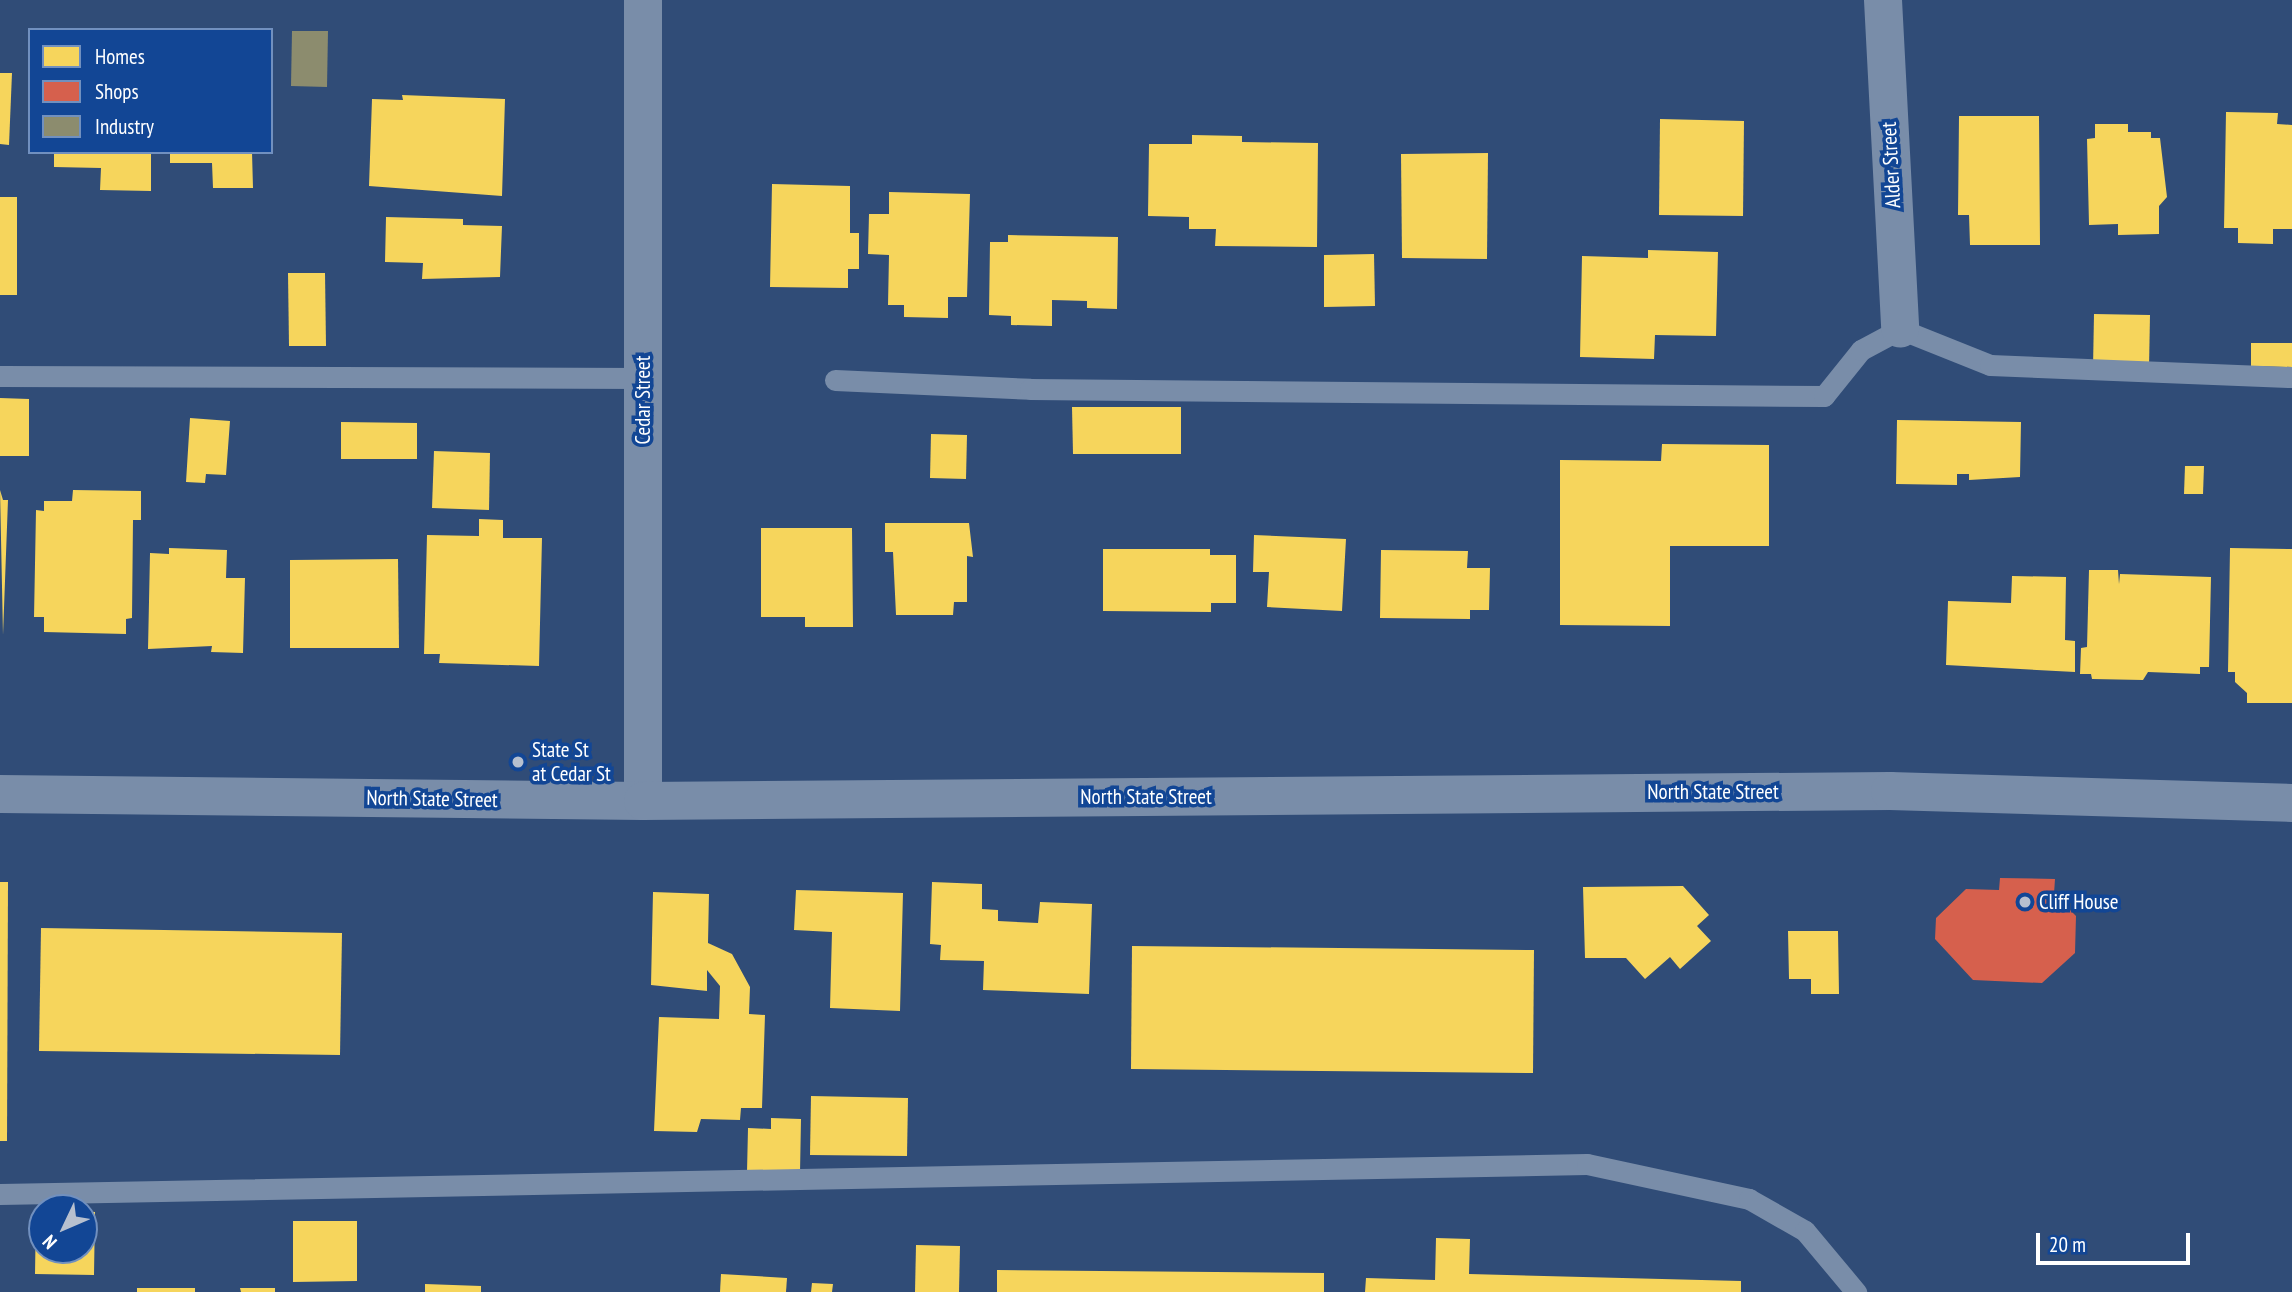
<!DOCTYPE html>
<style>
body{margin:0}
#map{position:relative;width:2292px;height:1292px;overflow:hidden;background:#304c77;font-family:"PT Sans Narrow",sans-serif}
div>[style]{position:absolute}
.homes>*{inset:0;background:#f6d55c}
.shops>*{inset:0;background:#d6604d}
.industry>*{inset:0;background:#8c8c6e}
.lane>*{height:21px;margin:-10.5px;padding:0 10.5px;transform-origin:10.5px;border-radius:10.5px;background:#798da9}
.street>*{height:38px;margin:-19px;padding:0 19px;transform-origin:19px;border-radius:19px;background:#798da9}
.dots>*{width:19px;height:19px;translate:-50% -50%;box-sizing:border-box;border:4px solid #124695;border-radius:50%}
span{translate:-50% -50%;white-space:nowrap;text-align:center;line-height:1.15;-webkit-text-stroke:7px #124695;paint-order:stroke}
.street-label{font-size:21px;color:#fff}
.poi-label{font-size:21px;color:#fff}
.left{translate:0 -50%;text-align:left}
.legend{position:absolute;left:28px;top:28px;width:245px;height:126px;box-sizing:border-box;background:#124695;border:2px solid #7190bf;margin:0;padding:9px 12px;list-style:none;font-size:21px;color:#fff}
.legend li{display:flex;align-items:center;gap:14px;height:35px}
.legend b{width:35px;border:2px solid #7190bf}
.north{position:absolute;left:28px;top:1194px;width:70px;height:70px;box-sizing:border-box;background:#124695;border:2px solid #7190bf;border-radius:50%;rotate:226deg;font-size:19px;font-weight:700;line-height:28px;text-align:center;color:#fff}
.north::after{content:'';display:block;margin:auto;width:24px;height:32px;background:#b7c0cf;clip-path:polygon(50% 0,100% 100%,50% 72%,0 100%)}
.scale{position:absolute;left:2036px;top:1233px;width:154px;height:32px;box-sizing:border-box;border:4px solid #fff;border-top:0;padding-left:9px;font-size:21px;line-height:24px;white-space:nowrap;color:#fff;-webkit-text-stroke:5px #124695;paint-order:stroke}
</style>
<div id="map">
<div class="homes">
<div style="clip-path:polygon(0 73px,12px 73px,9px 145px,0 144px)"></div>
<div style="clip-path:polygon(402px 95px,505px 99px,502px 196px,369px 186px,372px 99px,403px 100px)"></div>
<div style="clip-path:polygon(2226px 112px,2278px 113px,2277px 124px,2292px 125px,2292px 229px,2273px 229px,2273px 244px,2238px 243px,2238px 228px,2224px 228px)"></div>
<div style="clip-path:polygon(1959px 116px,2039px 116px,2040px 245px,1970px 245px,1969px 215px,1958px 215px)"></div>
<div style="clip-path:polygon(1660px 119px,1744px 121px,1743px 216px,1659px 215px)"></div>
<div style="clip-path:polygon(2095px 124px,2128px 124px,2128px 132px,2151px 132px,2151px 138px,2160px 138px,2167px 197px,2159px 206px,2159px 234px,2118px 235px,2118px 224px,2089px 225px,2087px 139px,2095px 138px)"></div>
<div style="clip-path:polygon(1192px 135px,1242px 136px,1242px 142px,1318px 143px,1317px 247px,1215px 246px,1216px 229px,1189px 229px,1189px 217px,1148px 216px,1149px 144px,1192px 144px)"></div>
<div style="clip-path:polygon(54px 152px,151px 152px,151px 191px,100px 190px,101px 168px,54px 167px)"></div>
<div style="clip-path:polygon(170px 152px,252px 152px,253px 188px,213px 188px,212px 163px,170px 163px)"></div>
<div style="clip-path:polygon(1488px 153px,1487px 259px,1402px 258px,1401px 154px)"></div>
<div style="clip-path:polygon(772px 184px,850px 186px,850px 233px,859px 233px,859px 269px,848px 269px,848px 288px,770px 287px)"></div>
<div style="clip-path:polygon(889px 192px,970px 194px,967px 297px,948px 297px,948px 318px,904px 317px,904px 305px,888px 305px,889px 255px,868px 254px,869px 214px,889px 214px)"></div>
<div style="clip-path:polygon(0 197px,17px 197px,17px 295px,0 295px)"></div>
<div style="clip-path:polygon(386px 217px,463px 219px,463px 225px,502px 226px,500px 277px,422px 279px,423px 263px,385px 262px)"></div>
<div style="clip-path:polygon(1008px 235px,1118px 237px,1117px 309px,1087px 308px,1087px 301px,1052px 300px,1052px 326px,1011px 325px,1011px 316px,989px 315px,990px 242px,1008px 242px)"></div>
<div style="clip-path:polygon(1648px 250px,1718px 252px,1716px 336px,1655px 335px,1654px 359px,1580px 357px,1582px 256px,1648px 258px)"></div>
<div style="clip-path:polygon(1374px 254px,1375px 306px,1324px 307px,1324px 255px)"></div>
<div style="clip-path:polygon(288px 273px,325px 273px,326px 346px,289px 346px)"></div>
<div style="clip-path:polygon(2094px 314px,2150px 315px,2149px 368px,2093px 368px)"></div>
<div style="clip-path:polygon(2251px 343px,2292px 343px,2292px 367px,2251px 366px)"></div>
<div style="clip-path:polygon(0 398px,29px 399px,29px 456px,0 456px)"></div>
<div style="clip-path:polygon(1072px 407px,1181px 407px,1181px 454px,1073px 454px)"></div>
<div style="clip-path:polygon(190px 418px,230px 421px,226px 475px,206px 474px,205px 483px,186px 482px)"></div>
<div style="clip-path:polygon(1897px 420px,2021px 422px,2020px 477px,1969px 480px,1969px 474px,1957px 474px,1957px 485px,1896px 484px)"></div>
<div style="clip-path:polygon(341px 422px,417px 423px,417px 459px,341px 459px)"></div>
<div style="clip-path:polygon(931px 434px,967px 435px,966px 479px,930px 478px)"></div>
<div style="clip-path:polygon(1662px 444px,1769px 445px,1769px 546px,1670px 546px,1670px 626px,1560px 625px,1560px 460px,1661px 461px)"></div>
<div style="clip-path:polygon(434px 451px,490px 453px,489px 510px,432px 508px)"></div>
<div style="clip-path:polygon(2185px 466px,2204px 466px,2203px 494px,2184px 494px)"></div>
<div style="clip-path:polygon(0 490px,3px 500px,8px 500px,3px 635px)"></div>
<div style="clip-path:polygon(73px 490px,141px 491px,141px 520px,133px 520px,132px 618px,126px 619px,126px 634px,44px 632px,44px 617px,34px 617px,36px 510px,44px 511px,44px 501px,72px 501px)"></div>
<div style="clip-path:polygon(479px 519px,503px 520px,503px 538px,542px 538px,539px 666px,439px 663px,440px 654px,424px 654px,427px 535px,479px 536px)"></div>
<div style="clip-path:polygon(885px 523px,969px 523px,973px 557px,967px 556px,967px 602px,954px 602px,953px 615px,896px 615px,893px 552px,885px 552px)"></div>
<div style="clip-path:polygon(761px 528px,852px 528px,853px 627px,805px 627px,805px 617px,761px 617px)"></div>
<div style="clip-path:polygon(1254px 535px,1346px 539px,1342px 611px,1267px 607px,1269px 572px,1253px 572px)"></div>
<div style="clip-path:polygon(169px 548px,227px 550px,226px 578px,245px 578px,243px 653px,211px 652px,212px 646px,148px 649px,150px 553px,169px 554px)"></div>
<div style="clip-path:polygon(2230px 548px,2292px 549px,2292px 703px,2247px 703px,2247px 693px,2235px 682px,2235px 672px,2228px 672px)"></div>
<div style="clip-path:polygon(1103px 549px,1210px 549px,1210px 555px,1236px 555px,1236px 603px,1211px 603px,1211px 612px,1103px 611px)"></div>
<div style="clip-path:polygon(1381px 550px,1468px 551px,1467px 568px,1490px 568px,1489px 610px,1470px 610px,1470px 619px,1380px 618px)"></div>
<div style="clip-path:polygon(398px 559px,399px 648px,290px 648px,290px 560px)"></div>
<div style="clip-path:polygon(2089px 570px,2118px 570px,2119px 584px,2120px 574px,2211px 577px,2209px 667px,2200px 667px,2200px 674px,2148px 672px,2143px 680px,2092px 679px,2091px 674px,2080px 674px,2081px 648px,2087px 647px)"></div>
<div style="clip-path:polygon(2012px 576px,2066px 577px,2065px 640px,2075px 641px,2075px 672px,1946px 665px,1948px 601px,2011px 603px)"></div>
<div style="clip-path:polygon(0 882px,8px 882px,7px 1141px,0 1141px)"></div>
<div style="clip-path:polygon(932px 882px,982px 884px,982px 909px,998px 910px,998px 921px,1038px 923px,1040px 902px,1092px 904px,1089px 994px,983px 990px,984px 961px,940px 960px,941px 945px,930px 944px)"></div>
<div style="clip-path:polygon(1683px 886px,1709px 915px,1697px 926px,1711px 941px,1680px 969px,1670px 957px,1645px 979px,1626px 958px,1585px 958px,1583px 887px)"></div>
<div style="clip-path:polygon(796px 890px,903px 893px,900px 1011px,830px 1008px,832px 932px,794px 930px)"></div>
<div style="clip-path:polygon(653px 892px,709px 894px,708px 943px,732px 954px,750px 987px,749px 1014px,765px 1015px,762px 1108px,741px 1108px,740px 1120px,701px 1119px,697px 1132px,654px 1131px,659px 1017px,719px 1019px,720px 986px,707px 970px,707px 991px,651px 985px)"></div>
<div style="clip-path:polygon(41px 928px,342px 933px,340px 1055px,39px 1051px)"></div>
<div style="clip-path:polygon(1788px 931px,1838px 931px,1839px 994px,1811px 994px,1811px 979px,1789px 979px)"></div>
<div style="clip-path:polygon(1132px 946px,1534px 950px,1533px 1073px,1131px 1069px)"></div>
<div style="clip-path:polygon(811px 1096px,908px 1098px,907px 1156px,810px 1155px)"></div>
<div style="clip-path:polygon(771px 1118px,801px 1119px,800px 1173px,747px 1172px,748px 1128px,771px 1129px)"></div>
<div style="clip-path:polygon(36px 1210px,42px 1210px,42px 1250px,84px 1250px,84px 1211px,95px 1212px,94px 1275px,35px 1274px)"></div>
<div style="clip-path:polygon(293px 1221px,357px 1221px,357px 1281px,293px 1282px)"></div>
<div style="clip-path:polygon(1436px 1238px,1470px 1239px,1469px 1274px,1741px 1281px,1741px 1292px,1365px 1292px,1366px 1278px,1435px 1280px)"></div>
<div style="clip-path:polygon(916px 1245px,960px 1246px,959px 1292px,915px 1292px)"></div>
<div style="clip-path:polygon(997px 1270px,1324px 1273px,1324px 1292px,997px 1292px)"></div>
<div style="clip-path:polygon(721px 1274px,787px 1278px,786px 1292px,720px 1292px)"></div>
<div style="clip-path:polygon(812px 1283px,833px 1284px,832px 1292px,811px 1292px)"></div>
<div style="clip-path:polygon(425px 1284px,481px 1286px,481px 1292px,425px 1292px)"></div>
<div style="clip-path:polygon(137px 1288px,195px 1288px,195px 1292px,137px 1292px)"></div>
<div style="clip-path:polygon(240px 1288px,275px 1288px,275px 1292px,241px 1292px)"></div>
</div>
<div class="shops">
<div style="clip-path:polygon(2000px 878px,2055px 879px,2054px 894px,2076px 916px,2075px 953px,2042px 983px,1973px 980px,1935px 939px,1936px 918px,1966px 889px,1999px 890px)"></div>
</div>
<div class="industry">
<div style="clip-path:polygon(292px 31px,328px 31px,327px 87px,291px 86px)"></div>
</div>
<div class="lane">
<div style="left:0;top:376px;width:642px;rotate:0.18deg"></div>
<div style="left:835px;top:380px;width:195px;rotate:2.6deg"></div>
<div style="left:1030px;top:389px;width:794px;rotate:0.51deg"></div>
<div style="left:1824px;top:396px;width:59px;rotate:-51.2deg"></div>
<div style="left:1861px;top:350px;width:44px;rotate:-28.3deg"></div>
<div style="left:1900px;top:329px;width:97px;rotate:21.8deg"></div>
<div style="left:1990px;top:365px;width:302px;rotate:2.3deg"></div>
<div style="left:0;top:1194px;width:1587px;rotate:-1.08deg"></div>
<div style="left:1587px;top:1164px;width:166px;rotate:12.2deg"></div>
<div style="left:1749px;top:1199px;width:64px;rotate:29.7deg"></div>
<div style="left:1805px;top:1231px;width:80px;rotate:50.1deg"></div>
</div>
<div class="street">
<div style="left:643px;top:0;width:801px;rotate:90deg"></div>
<div style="left:1883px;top:0;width:329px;rotate:87deg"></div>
<div style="left:0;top:794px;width:643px;rotate:0.62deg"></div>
<div style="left:643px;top:801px;width:1247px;rotate:-0.46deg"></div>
<div style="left:1890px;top:791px;width:402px;rotate:1.7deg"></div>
</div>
<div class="dots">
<div style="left:518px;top:762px;background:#b7c0cf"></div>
<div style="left:2025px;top:902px;background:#b7c0cf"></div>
</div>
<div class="street-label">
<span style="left:1891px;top:165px;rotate:-93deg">Alder Street</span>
<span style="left:643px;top:400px;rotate:-90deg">Cedar Street</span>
<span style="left:1713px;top:792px">North State Street</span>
<span style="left:1146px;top:797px">North State Street</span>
<span style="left:432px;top:799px;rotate:1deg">North State Street</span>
</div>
<div class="poi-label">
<span class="left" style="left:532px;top:762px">State St<br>at Cedar St</span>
<span class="left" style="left:2039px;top:902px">Cliff House</span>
</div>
<ul class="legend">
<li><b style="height:19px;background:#f6d55c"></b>Homes</li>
<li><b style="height:19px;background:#d6604d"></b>Shops</li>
<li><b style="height:19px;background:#8c8c6e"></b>Industry</li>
</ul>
<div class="north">N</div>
<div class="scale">20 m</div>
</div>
